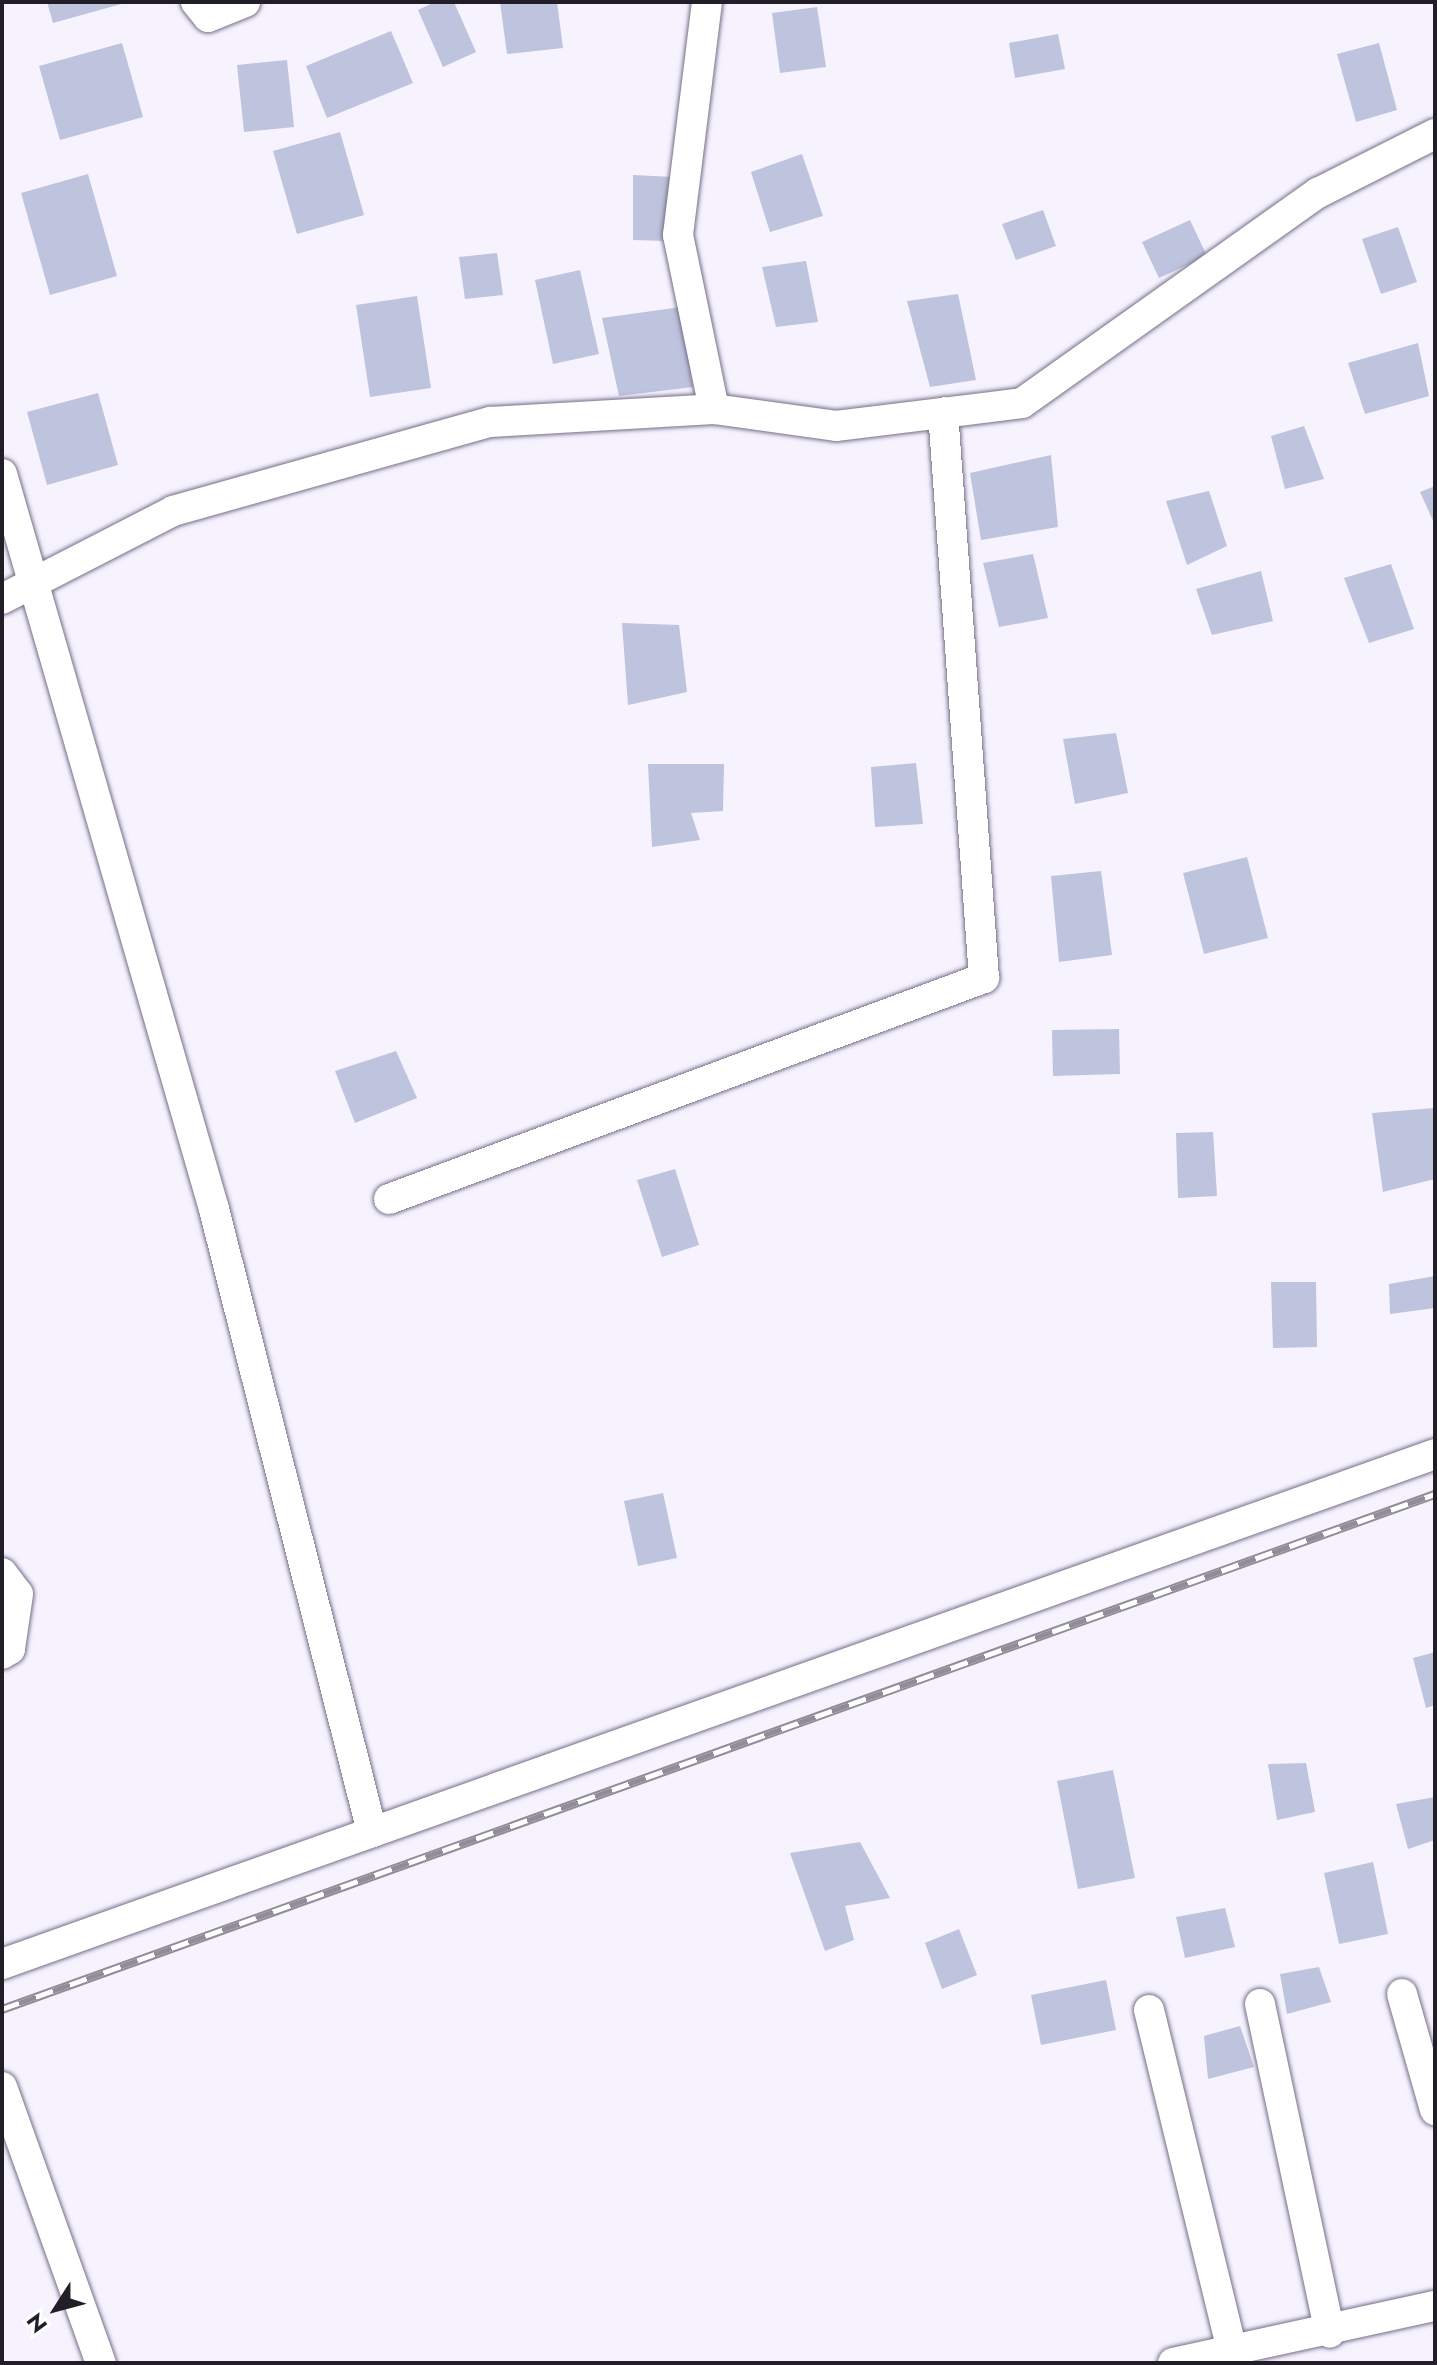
<!DOCTYPE html>
<style>
body{margin:0}
#map{position:relative;width:1437px;height:2365px;overflow:hidden;background:#f6f3ff;font-family:Jost,sans-serif}
div>[style]{position:absolute}
.building>*{inset:0;background:#bec3de}
.roads{filter:drop-shadow(0 0 2px #766e87) drop-shadow(0 0 2px #766e87)}
.minor>*{height:30px;margin:-15px;padding:0 15px;transform-origin:15px;border-radius:15px;background:#fff}
.rail>*{height:9px;margin-top:-4.5px;transform-origin:0;background:repeating-linear-gradient(90deg,#fff 0 18px,#908d98 0 36px);box-sizing:border-box;border-block:2px solid #908d98}
span{translate:-50% -50%;white-space:nowrap;text-align:center;line-height:1.15;-webkit-text-stroke:6px #fff;paint-order:stroke}
.frame{position:absolute;inset:0;border:4px solid #211e28;pointer-events:none}
.north{position:absolute;left:16px;top:2269px;width:80px;height:80px;-webkit-text-stroke:6px #fff;paint-order:stroke;rotate:234deg;font-size:22px;font-weight:700;line-height:32px;text-align:center;color:#211e28}
.north::after{content:'';display:block;margin:auto;width:28px;height:36px;background:#211e28;clip-path:polygon(50% 0,100% 100%,50% 72%,0 100%)}
</style>
<div id="map">
<div class="building">
<div style="clip-path:polygon(47px 2px,125px 2px,125px 3px,53px 23px)"></div>
<div style="clip-path:polygon(435px 2px,454px 2px,476px 52px,443px 67px,418px 10px)"></div>
<div style="clip-path:polygon(500px 2px,557px 2px,563px 48px,507px 54px)"></div>
<div style="clip-path:polygon(817px 7px,826px 67px,780px 73px,772px 13px)"></div>
<div style="clip-path:polygon(391px 31px,413px 83px,327px 118px,306px 66px)"></div>
<div style="clip-path:polygon(1058px 34px,1065px 69px,1015px 78px,1009px 43px)"></div>
<div style="clip-path:polygon(122px 43px,143px 117px,60px 140px,39px 66px)"></div>
<div style="clip-path:polygon(1379px 43px,1397px 110px,1356px 122px,1337px 54px)"></div>
<div style="clip-path:polygon(287px 60px,294px 127px,244px 132px,237px 65px)"></div>
<div style="clip-path:polygon(340px 132px,364px 215px,297px 234px,273px 151px)"></div>
<div style="clip-path:polygon(802px 154px,823px 216px,770px 232px,751px 172px)"></div>
<div style="clip-path:polygon(88px 174px,117px 276px,50px 295px,21px 193px)"></div>
<div style="clip-path:polygon(633px 175px,673px 177px,667px 241px,633px 240px)"></div>
<div style="clip-path:polygon(1043px 210px,1056px 246px,1016px 260px,1002px 224px)"></div>
<div style="clip-path:polygon(1190px 220px,1207px 256px,1159px 278px,1142px 242px)"></div>
<div style="clip-path:polygon(1398px 227px,1417px 282px,1381px 294px,1362px 239px)"></div>
<div style="clip-path:polygon(497px 253px,503px 295px,465px 299px,459px 257px)"></div>
<div style="clip-path:polygon(806px 261px,818px 322px,776px 327px,762px 267px)"></div>
<div style="clip-path:polygon(580px 270px,599px 354px,553px 364px,535px 280px)"></div>
<div style="clip-path:polygon(958px 294px,976px 380px,930px 387px,907px 301px)"></div>
<div style="clip-path:polygon(417px 296px,431px 388px,370px 397px,356px 305px)"></div>
<div style="clip-path:polygon(681px 307px,693px 387px,619px 396px,602px 318px)"></div>
<div style="clip-path:polygon(1418px 343px,1429px 396px,1365px 414px,1348px 363px)"></div>
<div style="clip-path:polygon(98px 393px,118px 465px,47px 485px,27px 412px)"></div>
<div style="clip-path:polygon(1304px 426px,1324px 479px,1285px 489px,1271px 436px)"></div>
<div style="clip-path:polygon(1051px 455px,1058px 527px,981px 540px,970px 473px)"></div>
<div style="clip-path:polygon(1435px 486px,1435px 525px,1420px 492px)"></div>
<div style="clip-path:polygon(1209px 491px,1227px 546px,1187px 565px,1166px 501px)"></div>
<div style="clip-path:polygon(1033px 554px,1048px 618px,999px 627px,983px 563px)"></div>
<div style="clip-path:polygon(1391px 564px,1414px 629px,1369px 643px,1344px 578px)"></div>
<div style="clip-path:polygon(1261px 571px,1273px 621px,1212px 635px,1196px 589px)"></div>
<div style="clip-path:polygon(622px 623px,679px 625px,687px 692px,628px 705px)"></div>
<div style="clip-path:polygon(1116px 733px,1128px 793px,1075px 804px,1063px 739px)"></div>
<div style="clip-path:polygon(916px 763px,923px 824px,875px 827px,871px 767px)"></div>
<div style="clip-path:polygon(648px 764px,724px 764px,723px 811px,691px 813px,700px 840px,652px 847px)"></div>
<div style="clip-path:polygon(1247px 857px,1268px 938px,1204px 954px,1183px 873px)"></div>
<div style="clip-path:polygon(1101px 871px,1112px 955px,1059px 962px,1051px 876px)"></div>
<div style="clip-path:polygon(1119px 1029px,1120px 1074px,1053px 1076px,1052px 1030px)"></div>
<div style="clip-path:polygon(396px 1051px,417px 1098px,355px 1123px,335px 1071px)"></div>
<div style="clip-path:polygon(1435px 1108px,1435px 1179px,1383px 1192px,1372px 1113px)"></div>
<div style="clip-path:polygon(1213px 1132px,1217px 1196px,1178px 1198px,1176px 1133px)"></div>
<div style="clip-path:polygon(675px 1169px,699px 1245px,662px 1257px,637px 1180px)"></div>
<div style="clip-path:polygon(1435px 1276px,1435px 1308px,1390px 1314px,1389px 1284px)"></div>
<div style="clip-path:polygon(1271px 1282px,1316px 1282px,1317px 1347px,1273px 1348px)"></div>
<div style="clip-path:polygon(663px 1493px,677px 1558px,638px 1566px,624px 1501px)"></div>
<div style="clip-path:polygon(1435px 1652px,1435px 1705px,1426px 1708px,1413px 1658px)"></div>
<div style="clip-path:polygon(1306px 1763px,1315px 1812px,1277px 1820px,1268px 1764px)"></div>
<div style="clip-path:polygon(1113px 1770px,1135px 1878px,1078px 1889px,1057px 1781px)"></div>
<div style="clip-path:polygon(1435px 1797px,1435px 1840px,1408px 1849px,1396px 1804px)"></div>
<div style="clip-path:polygon(860px 1842px,890px 1898px,845px 1906px,854px 1940px,825px 1951px,790px 1853px)"></div>
<div style="clip-path:polygon(1373px 1862px,1388px 1934px,1339px 1944px,1324px 1873px)"></div>
<div style="clip-path:polygon(1225px 1908px,1235px 1947px,1185px 1958px,1176px 1917px)"></div>
<div style="clip-path:polygon(959px 1929px,977px 1975px,942px 1989px,925px 1943px)"></div>
<div style="clip-path:polygon(1319px 1967px,1331px 2002px,1287px 2014px,1280px 1974px)"></div>
<div style="clip-path:polygon(1106px 1980px,1116px 2030px,1041px 2045px,1031px 1995px)"></div>
<div style="clip-path:polygon(1240px 2026px,1254px 2067px,1208px 2079px,1204px 2036px)"></div>
</div>
<div class="roads">
<div class="minor">
<div style="left:196px;top:2px;width:19px;rotate:51deg"></div>
<div style="left:208px;top:17px;width:40px;rotate:-22deg"></div>
<div style="left:707px;top:2px;width:235px;rotate:97.1deg"></div>
<div style="left:678px;top:235px;width:178px;rotate:78.3deg"></div>
<div style="left:2px;top:474px;width:765px;rotate:73.91deg"></div>
<div style="left:214px;top:1209px;width:643px;rotate:75.77deg"></div>
<div style="left:2px;top:599px;width:192px;rotate:-27.2deg"></div>
<div style="left:173px;top:511px;width:329px;rotate:-15.7deg"></div>
<div style="left:490px;top:422px;width:224px;rotate:-3.3deg"></div>
<div style="left:714px;top:409px;width:123px;rotate:7.9deg"></div>
<div style="left:836px;top:426px;width:187px;rotate:-7deg"></div>
<div style="left:1022px;top:403px;width:363px;rotate:-35.4deg"></div>
<div style="left:1318px;top:193px;width:131px;rotate:-26.8deg"></div>
<div style="left:389px;top:1199px;width:635px;rotate:-20.38deg"></div>
<div style="left:984px;top:978px;width:567px;rotate:-94.14deg"></div>
<div style="left:2px;top:1573px;width:26px;rotate:53deg"></div>
<div style="left:18px;top:1594px;width:56px;rotate:98.3deg"></div>
<div style="left:10px;top:1649px;width:9px;rotate:148deg"></div>
<div style="left:2px;top:1964px;width:1521px;rotate:-19.59deg"></div>
<div style="left:1402px;top:1994px;width:121px;rotate:74.1deg"></div>
<div style="left:1260px;top:2004px;width:336px;rotate:78deg"></div>
<div style="left:1149px;top:2010px;width:351px;rotate:76.3deg"></div>
<div style="left:2px;top:2087px;width:293px;rotate:70.3deg"></div>
<div style="left:1173px;top:2363px;width:268px;rotate:-12.3deg"></div>
</div>
</div>
<div class="rail">
<div style="left:2px;top:2009px;width:1523px;rotate:-19.77deg"></div>
</div>
<div class="frame"></div>
<div class="north">N</div>
</div>
